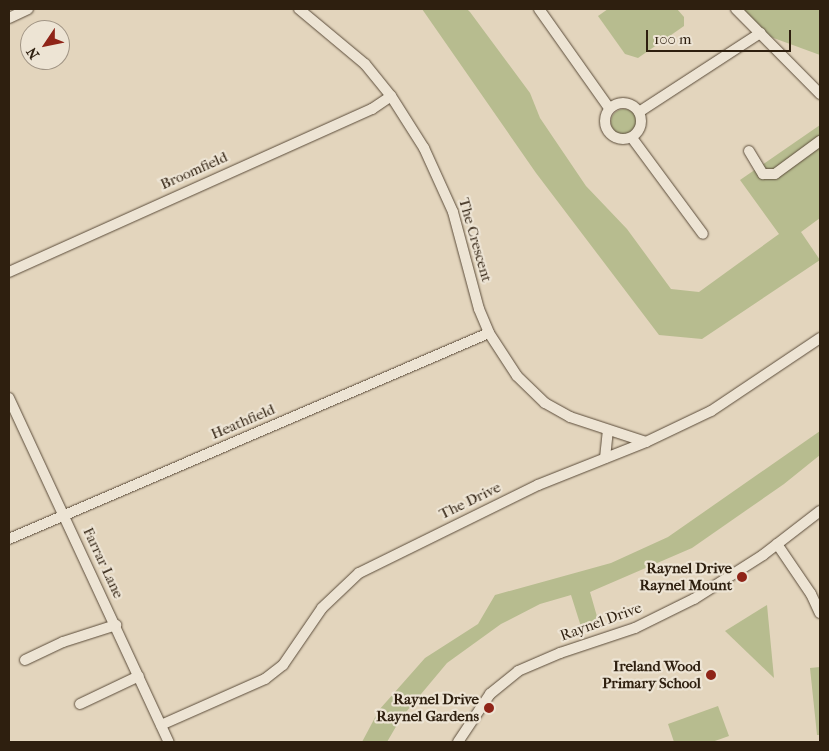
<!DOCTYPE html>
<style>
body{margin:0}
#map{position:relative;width:829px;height:751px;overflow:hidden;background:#e3d5bd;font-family:"IM FELL French Canon",serif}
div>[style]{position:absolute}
.green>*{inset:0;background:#b7bc8f}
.round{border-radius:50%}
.roads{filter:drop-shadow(0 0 1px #5b4c3a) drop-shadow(0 0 1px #5b4c3a)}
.minor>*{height:10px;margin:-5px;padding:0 5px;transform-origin:5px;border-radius:5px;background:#ede4d4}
.minor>.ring{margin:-5px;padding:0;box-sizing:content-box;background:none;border:10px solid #ede4d4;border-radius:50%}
.dots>*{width:14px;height:14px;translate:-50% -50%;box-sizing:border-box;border:2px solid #ede4d4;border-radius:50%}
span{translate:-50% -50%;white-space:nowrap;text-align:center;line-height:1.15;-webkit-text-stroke:4.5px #ede4d4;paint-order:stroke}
.street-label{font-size:15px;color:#2e1f0f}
.poi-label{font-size:15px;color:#2e1f0f;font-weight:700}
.right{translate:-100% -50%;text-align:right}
.frame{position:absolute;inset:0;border:10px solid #2e1f0f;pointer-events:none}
.north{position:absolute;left:20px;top:20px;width:50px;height:50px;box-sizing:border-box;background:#ede4d4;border:1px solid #a19585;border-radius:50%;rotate:236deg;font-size:14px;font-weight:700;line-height:20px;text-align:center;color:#2e1f0f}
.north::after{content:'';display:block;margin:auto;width:18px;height:22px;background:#8f2418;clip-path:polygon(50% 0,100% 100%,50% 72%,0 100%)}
.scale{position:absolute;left:646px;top:30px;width:145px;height:22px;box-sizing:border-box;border:2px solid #2e1f0f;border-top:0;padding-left:6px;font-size:15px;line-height:18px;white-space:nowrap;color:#2e1f0f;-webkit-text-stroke:4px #ede4d4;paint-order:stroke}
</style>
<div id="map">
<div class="green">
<div style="clip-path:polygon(422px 9px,467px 9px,470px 12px,530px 93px,540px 118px,586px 186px,627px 229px,671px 289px,699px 292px,779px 234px,740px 180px,820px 125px,820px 218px,801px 232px,820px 260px,702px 339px,659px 335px,536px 173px)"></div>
<div style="clip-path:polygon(608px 9px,677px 9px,684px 17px,684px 26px,638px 58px,625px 54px,598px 16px)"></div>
<div style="clip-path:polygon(738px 9px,820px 9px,820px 55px,760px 33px)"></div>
<div class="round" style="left:611px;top:109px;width:26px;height:26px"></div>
<div style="clip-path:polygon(820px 431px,820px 455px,784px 484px,692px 548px,590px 592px,600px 627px,583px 633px,571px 595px,540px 604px,501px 624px,447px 663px,401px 718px,387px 742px,362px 742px,379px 710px,425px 658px,478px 624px,495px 595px,611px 563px,668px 537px)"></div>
<div style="clip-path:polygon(767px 605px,774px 678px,725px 631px)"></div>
<div style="clip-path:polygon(820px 667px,820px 735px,817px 735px,810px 668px)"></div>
<div style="clip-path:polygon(718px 706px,729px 736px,712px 742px,674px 742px,668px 724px)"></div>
</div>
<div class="roads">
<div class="minor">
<div style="left:299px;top:9px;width:86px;rotate:39.8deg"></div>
<div style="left:365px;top:64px;width:41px;rotate:50.9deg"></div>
<div style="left:391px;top:96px;width:62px;rotate:57.6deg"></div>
<div style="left:424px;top:148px;width:70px;rotate:65.6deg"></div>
<div style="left:453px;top:212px;width:100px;rotate:75deg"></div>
<div style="left:479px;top:309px;width:26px;rotate:67deg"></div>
<div style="left:489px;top:333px;width:51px;rotate:56.9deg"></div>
<div style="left:517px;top:376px;width:39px;rotate:44deg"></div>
<div style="left:545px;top:403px;width:29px;rotate:29deg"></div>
<div style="left:570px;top:417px;width:80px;rotate:18.2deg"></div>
<div style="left:539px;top:9px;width:121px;rotate:54.7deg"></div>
<div style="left:736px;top:9px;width:120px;rotate:45.3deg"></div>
<div style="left:9px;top:18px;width:21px;rotate:-25deg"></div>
<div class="ring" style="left:605px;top:103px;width:26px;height:26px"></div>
<div style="left:639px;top:112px;width:145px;rotate:-33.1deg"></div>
<div style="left:632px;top:138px;width:119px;rotate:53.5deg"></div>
<div style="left:749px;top:151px;width:27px;rotate:59deg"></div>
<div style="left:763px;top:174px;width:12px"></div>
<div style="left:775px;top:174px;width:56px;rotate:-36.3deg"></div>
<div style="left:9px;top:272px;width:398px;rotate:-24.2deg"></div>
<div style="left:372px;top:109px;width:23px;rotate:-34deg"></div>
<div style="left:9px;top:398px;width:379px;rotate:65.1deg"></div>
<div style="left:605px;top:458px;width:27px;rotate:-84deg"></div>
<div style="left:9px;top:539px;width:522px;rotate:-23.23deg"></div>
<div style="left:777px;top:544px;width:60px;rotate:55.8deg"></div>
<div style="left:811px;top:594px;width:21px;rotate:65deg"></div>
<div style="left:25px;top:660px;width:42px;rotate:-25.3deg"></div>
<div style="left:63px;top:642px;width:56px;rotate:-17.8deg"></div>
<div style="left:80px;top:704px;width:65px;rotate:-25.4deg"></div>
<div style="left:161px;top:725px;width:114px;rotate:-23.9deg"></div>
<div style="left:265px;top:679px;width:23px;rotate:-38deg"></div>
<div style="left:283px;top:665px;width:69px;rotate:-55.6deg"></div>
<div style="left:322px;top:608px;width:51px;rotate:-43.4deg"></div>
<div style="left:359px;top:573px;width:199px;rotate:-26.2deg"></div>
<div style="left:538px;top:485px;width:116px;rotate:-21.7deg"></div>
<div style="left:646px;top:442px;width:72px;rotate:-25.5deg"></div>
<div style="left:711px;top:411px;width:131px;rotate:-33.8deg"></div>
<div style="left:458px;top:742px;width:58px;rotate:-56.3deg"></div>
<div style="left:490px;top:694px;width:36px;rotate:-39deg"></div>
<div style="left:518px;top:671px;width:46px;rotate:-23.2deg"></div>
<div style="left:560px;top:653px;width:79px;rotate:-18.4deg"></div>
<div style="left:635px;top:628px;width:66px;rotate:-26.2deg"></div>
<div style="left:694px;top:599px;width:82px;rotate:-32.5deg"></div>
<div style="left:763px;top:555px;width:72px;rotate:-37.7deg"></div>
</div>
</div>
<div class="dots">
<div style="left:742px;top:577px;background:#8f2418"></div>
<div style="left:711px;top:675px;background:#8f2418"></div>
<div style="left:489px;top:708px;background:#8f2418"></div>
</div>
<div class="street-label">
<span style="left:194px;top:171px;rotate:-24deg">Broomfield</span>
<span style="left:475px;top:240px;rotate:74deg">The Crescent</span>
<span style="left:243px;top:422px;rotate:-23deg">Heathfield</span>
<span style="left:470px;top:501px;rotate:-26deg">The Drive</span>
<span style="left:103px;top:563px;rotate:65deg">Farrar Lane</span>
<span style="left:601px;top:622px;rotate:-20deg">Raynel Drive</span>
</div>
<div class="poi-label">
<span class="right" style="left:732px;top:577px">Raynel Drive<br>Raynel Mount</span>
<span class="right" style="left:701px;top:675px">Ireland Wood<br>Primary School</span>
<span class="right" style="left:479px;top:708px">Raynel Drive<br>Raynel Gardens</span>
</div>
<div class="frame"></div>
<div class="north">N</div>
<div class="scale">100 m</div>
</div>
